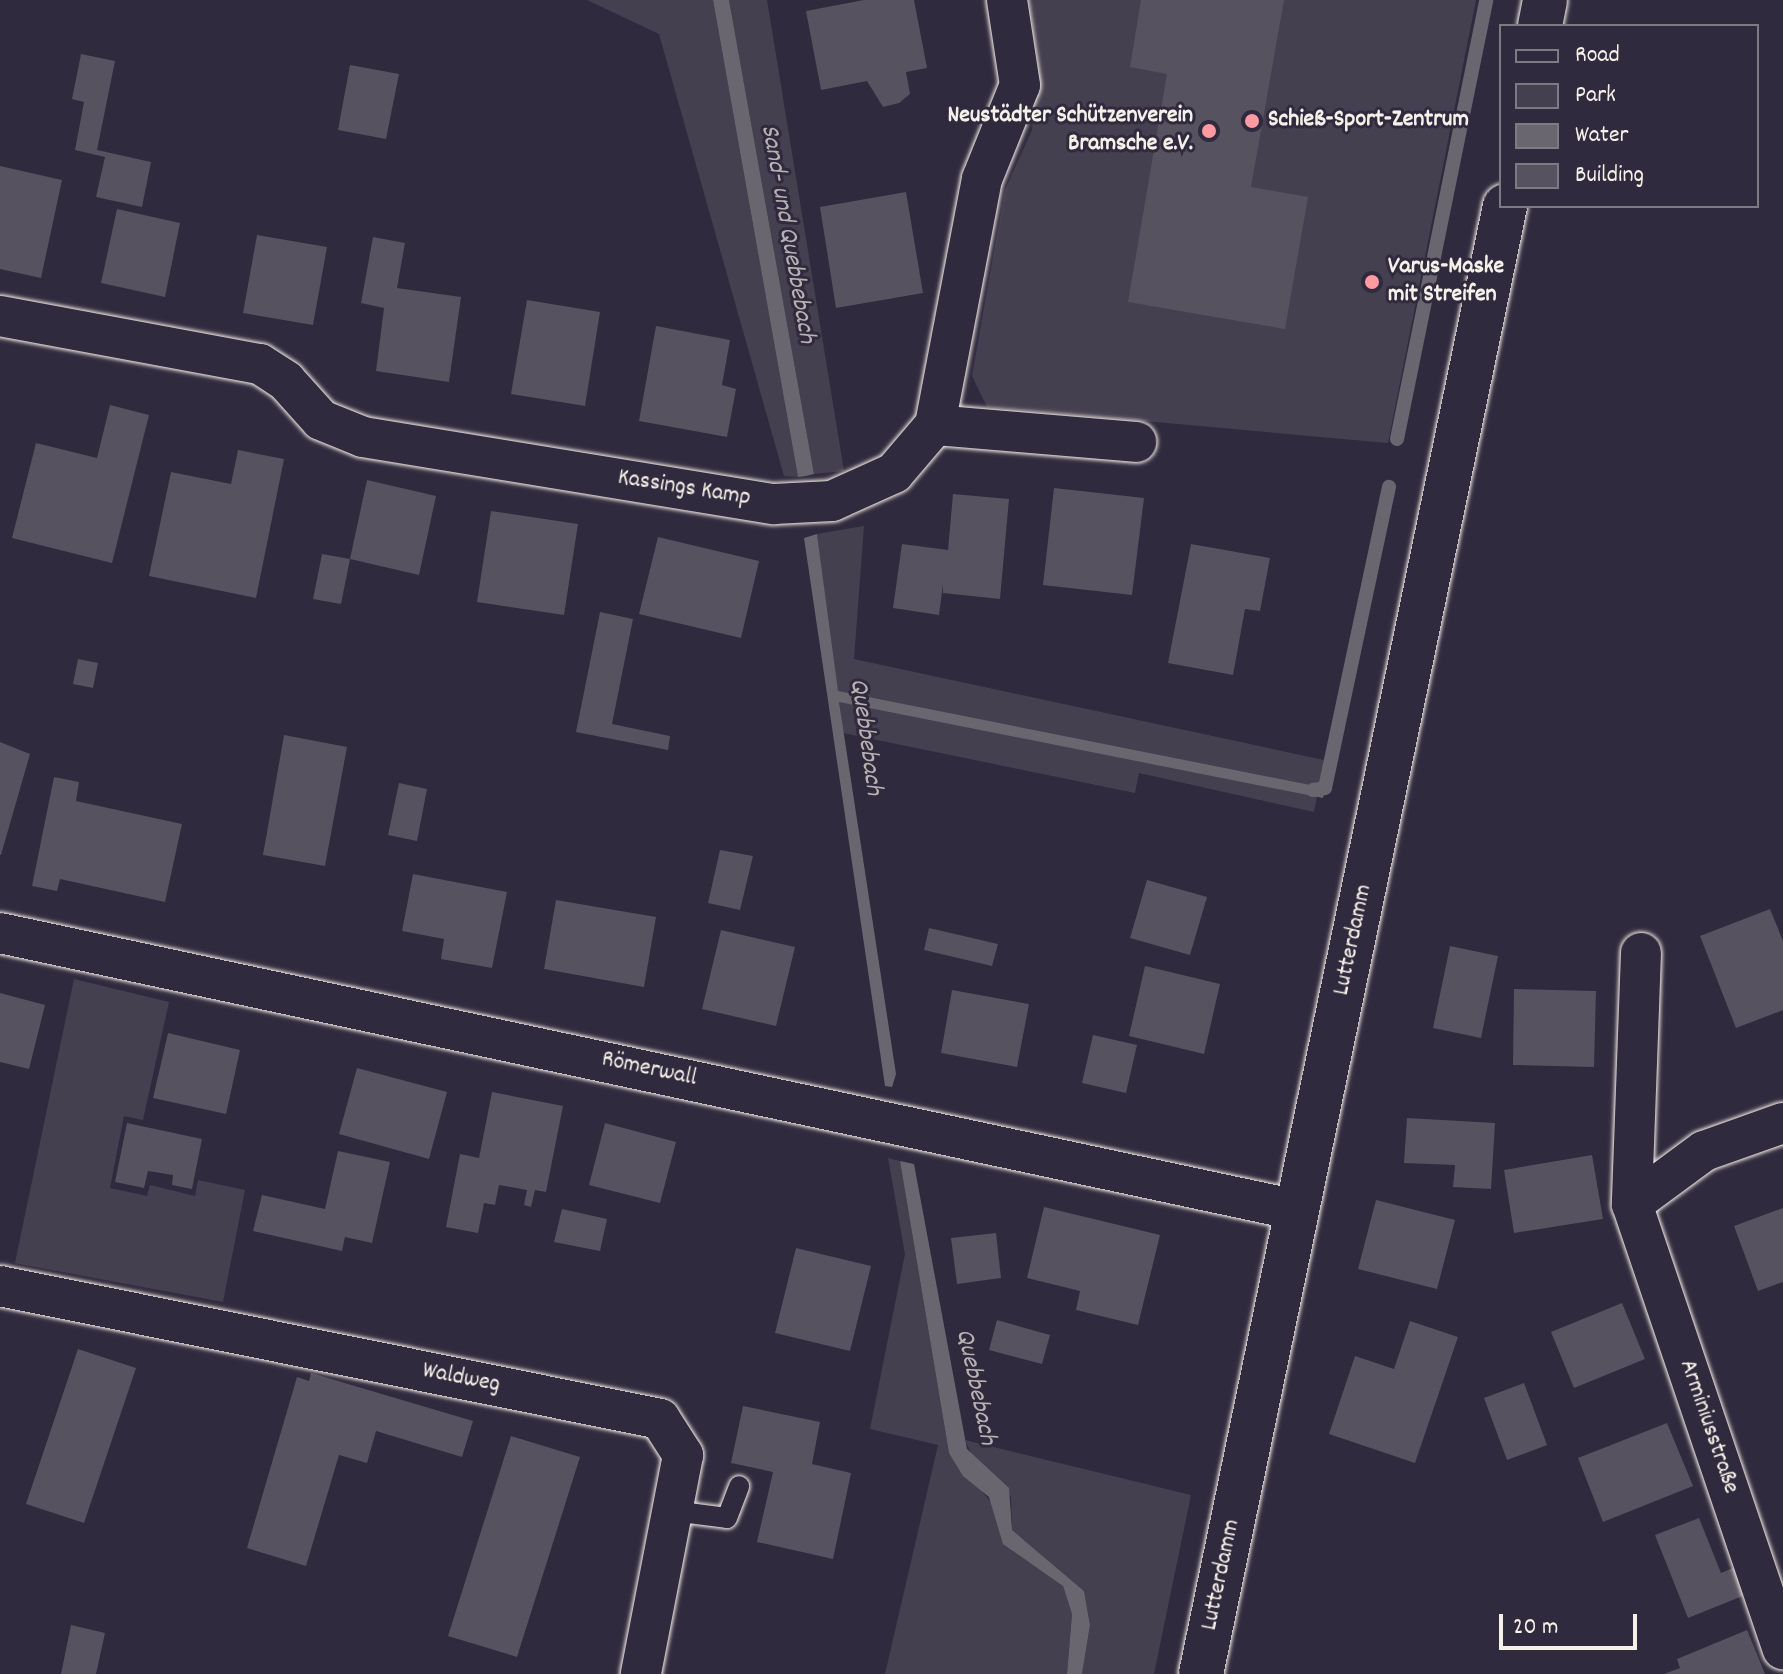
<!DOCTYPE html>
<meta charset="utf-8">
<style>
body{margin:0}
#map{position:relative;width:1783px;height:1674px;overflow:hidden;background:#2f2a3d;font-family:Dekko,sans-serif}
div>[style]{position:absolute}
.green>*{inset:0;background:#454050}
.water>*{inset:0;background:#6a6670}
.stream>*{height:14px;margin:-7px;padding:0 7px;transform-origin:7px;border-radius:7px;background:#6a6670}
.building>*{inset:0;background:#56525f}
.roads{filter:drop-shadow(0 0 2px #f4f1e8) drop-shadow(0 0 2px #f4f1e8)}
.lane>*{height:20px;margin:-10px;padding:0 10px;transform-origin:10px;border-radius:10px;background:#2f2a3d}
.street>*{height:40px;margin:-20px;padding:0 20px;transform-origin:20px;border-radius:20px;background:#2f2a3d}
.secondary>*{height:44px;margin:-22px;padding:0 22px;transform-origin:22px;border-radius:22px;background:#2f2a3d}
.dots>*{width:22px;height:22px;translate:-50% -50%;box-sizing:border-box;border:4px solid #2f2a3d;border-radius:50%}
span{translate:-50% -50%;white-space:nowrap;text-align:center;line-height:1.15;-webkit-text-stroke:6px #2f2a3d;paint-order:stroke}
.poi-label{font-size:24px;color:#f4f1e8;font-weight:700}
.right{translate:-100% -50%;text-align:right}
.left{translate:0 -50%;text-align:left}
.street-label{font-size:24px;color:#f4f1e8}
.water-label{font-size:26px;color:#b6b2b2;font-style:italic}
.legend{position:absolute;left:1499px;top:24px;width:260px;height:184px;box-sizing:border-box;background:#2f2a3d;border:2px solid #7e7a81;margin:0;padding:10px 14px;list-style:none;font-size:24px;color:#f4f1e8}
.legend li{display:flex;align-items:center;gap:16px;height:40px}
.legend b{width:40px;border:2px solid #7e7a81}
.scale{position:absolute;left:1499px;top:1614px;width:138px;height:36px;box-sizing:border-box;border:4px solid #f4f1e8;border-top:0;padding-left:10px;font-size:24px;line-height:28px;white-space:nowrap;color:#f4f1e8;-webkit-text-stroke:6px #2f2a3d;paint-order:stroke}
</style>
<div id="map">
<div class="green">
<div style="clip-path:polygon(587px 0,713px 0,798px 477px,784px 476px,659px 34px)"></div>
<div style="clip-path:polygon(729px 0,767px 0,844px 471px,814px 474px)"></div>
<div style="clip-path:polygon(1029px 0,1476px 0,1388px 443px,987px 407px,972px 376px,1005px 190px,1032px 130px,1038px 61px)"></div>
<div style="clip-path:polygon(864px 526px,854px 659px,1324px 760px,1314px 812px,1139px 773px,1135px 793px,843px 733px,817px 534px)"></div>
<div style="clip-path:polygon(74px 979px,169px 1002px,143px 1120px,124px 1116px,110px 1188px,147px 1196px,150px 1185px,195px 1196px,198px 1180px,245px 1190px,223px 1302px,15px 1263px)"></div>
<div style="clip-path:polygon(888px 1158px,900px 1161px,949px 1453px,1063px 1586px,1072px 1614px,1067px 1674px,885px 1674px,938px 1445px,870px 1429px,905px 1254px)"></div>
<div style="clip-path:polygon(965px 1440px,1191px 1495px,1154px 1674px,1082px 1674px,1090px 1625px,1084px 1591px,1012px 1530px,1011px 1497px,973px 1458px)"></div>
</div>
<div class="water">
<div style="clip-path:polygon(713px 0,729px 0,814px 474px,806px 476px,798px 477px)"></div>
<div style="clip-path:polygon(817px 534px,838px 691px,1325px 788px,1323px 798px,839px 702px,896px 1074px,892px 1087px,885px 1086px,804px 538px)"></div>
<div style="clip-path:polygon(900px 1161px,914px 1164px,967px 1449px,1009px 1488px,1012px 1530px,1084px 1591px,1090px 1625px,1082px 1674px,1067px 1674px,1072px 1614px,1063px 1586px,1003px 1544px,989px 1497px,963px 1476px,949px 1453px)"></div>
</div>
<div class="stream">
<div style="left:1397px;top:439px;width:448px;rotate:-78.5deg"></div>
<div style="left:1313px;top:790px;width:12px;rotate:-9deg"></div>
<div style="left:1325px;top:788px;width:308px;rotate:-78deg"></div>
</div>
<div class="building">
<div style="clip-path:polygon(864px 0,914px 0,927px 68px,906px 72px,910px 94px,899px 103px,883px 107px,867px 81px,821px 90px,806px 11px)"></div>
<div style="clip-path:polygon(1141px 0,1284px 0,1251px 187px,1308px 197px,1285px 329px,1128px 302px,1167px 74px,1130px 67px)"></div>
<div style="clip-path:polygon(81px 54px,115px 61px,97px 150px,151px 162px,142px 207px,96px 197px,105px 157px,75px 150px,84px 102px,72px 99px)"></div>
<div style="clip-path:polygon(350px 65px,399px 74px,386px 139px,338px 130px)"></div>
<div style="clip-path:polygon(0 166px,62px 180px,41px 278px,0 269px)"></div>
<div style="clip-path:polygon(906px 192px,923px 293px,836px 308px,820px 207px)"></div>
<div style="clip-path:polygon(117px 209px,180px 223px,165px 297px,101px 283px)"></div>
<div style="clip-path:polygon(257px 235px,327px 247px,313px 325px,243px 313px)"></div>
<div style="clip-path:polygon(373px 237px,405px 243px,397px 288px,461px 297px,449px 382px,376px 371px,384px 308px,361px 303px)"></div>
<div style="clip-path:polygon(527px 300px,600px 312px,585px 406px,511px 394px)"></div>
<div style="clip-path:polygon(656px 326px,730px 340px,722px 385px,736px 389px,727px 437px,639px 421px)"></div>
<div style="clip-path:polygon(110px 405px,149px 415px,112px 563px,12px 538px,36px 443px,97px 458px)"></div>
<div style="clip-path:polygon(238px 450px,284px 459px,256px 598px,149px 576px,171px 472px,231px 484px)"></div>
<div style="clip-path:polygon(367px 480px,436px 496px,419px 575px,350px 559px,341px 604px,313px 599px,322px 554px,350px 559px)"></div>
<div style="clip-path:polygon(1054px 488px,1144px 498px,1132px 595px,1043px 585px)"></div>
<div style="clip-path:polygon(953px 494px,1009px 499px,1000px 599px,943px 593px,943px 584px,939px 615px,893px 608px,902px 544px,948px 550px)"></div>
<div style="clip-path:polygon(491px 511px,578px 524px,564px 615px,477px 602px)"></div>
<div style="clip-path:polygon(658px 537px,759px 561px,741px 638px,639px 614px)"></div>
<div style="clip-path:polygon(1191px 544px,1270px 558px,1260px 611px,1245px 609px,1233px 675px,1168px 663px)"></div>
<div style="clip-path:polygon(600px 612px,633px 619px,612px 724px,670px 736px,668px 750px,576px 732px)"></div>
<div style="clip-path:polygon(78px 659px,98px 663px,93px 688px,73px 684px)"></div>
<div style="clip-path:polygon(284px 735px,347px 747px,325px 866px,263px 855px)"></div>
<div style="clip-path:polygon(0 742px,30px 754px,1px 855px,0 855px)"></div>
<div style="clip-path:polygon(54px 777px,79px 782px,76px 801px,182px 824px,165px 902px,60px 879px,57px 891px,32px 886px)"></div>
<div style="clip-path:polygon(399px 783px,427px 789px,417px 841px,388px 835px)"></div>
<div style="clip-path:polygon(720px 850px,753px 856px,740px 910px,708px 903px)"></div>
<div style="clip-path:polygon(413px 874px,507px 892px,492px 968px,441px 959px,444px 939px,402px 931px)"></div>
<div style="clip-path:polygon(1147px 880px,1207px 897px,1190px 955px,1130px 938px)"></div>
<div style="clip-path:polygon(556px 900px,656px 917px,644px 987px,544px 969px)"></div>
<div style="clip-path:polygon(1770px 909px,1783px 941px,1783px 1010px,1736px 1028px,1700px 936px)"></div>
<div style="clip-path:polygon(929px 928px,998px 944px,992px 966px,924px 950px)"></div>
<div style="clip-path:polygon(721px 930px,795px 947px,776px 1026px,702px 1009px)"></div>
<div style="clip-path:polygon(1450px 946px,1498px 956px,1481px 1038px,1433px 1028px)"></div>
<div style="clip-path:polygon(1145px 966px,1220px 984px,1204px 1054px,1129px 1036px)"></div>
<div style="clip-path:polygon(1514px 989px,1596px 991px,1594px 1067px,1513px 1065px)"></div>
<div style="clip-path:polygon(952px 990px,1029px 1004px,1017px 1067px,941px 1053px)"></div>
<div style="clip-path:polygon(0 993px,45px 1005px,29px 1069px,0 1062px)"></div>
<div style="clip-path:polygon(168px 1033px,240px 1050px,226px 1114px,153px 1098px)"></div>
<div style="clip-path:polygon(1093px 1035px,1137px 1045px,1126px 1093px,1082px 1083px)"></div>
<div style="clip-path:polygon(357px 1068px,447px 1092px,429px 1159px,339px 1134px)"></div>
<div style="clip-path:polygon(492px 1092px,563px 1106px,546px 1192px,535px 1190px,531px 1207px,524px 1205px,527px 1190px,499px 1185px,495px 1205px,484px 1203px,478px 1233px,446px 1227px,460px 1154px,479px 1158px)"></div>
<div style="clip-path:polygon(1407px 1118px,1495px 1123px,1491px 1189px,1453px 1187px,1455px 1165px,1404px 1163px)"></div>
<div style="clip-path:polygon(127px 1123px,202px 1139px,192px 1189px,172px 1185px,173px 1175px,148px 1171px,144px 1188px,115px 1182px)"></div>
<div style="clip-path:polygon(605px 1123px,676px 1142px,660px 1203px,589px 1185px)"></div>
<div style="clip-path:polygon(338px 1151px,390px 1162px,372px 1243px,345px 1237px,342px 1251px,253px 1231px,262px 1195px,325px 1209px)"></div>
<div style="clip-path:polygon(1592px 1155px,1603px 1219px,1514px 1233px,1504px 1170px)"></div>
<div style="clip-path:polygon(1376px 1200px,1455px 1220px,1437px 1289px,1358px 1269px)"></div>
<div style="clip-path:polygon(1044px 1207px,1160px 1235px,1138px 1325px,1076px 1310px,1080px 1291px,1027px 1278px)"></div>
<div style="clip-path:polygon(1783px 1208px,1783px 1282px,1758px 1291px,1734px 1226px)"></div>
<div style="clip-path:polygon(562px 1209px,607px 1219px,600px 1251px,554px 1242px)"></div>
<div style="clip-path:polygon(996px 1233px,1001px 1278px,957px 1284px,951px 1238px)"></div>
<div style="clip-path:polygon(796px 1248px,871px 1266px,850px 1351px,775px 1333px)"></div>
<div style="clip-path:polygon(1622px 1303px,1645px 1359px,1574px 1388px,1551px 1332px)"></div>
<div style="clip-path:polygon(997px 1320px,1050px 1335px,1042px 1364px,989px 1350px)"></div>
<div style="clip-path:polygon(1410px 1321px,1458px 1337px,1415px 1463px,1329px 1434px,1355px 1356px,1394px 1369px)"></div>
<div style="clip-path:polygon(78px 1349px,136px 1368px,84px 1523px,26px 1504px)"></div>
<div style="clip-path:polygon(311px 1373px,473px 1421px,462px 1457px,376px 1431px,367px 1463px,339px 1455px,306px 1566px,247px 1548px,297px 1377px,309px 1381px)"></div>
<div style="clip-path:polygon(1524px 1383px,1547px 1445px,1507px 1460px,1484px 1398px)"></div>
<div style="clip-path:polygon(743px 1406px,820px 1422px,812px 1464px,851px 1473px,833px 1559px,757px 1542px,773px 1472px,731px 1463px)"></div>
<div style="clip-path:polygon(1667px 1423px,1693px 1486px,1603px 1522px,1578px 1458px)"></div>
<div style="clip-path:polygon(511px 1436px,580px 1457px,517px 1657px,448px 1636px)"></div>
<div style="clip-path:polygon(1699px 1518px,1721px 1573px,1740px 1565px,1750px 1593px,1688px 1618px,1655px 1535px)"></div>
<div style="clip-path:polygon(71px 1625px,105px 1633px,96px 1674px,61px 1674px)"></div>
<div style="clip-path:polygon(1747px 1630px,1765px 1674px,1664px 1674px,1680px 1668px,1677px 1659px)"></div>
</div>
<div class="roads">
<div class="lane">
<div style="left:673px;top:1511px;width:54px;rotate:7.4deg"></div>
<div style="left:727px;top:1518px;width:34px;rotate:-69deg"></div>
</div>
<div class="street">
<div style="left:0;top:316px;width:264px;rotate:10.5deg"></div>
<div style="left:260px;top:364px;width:31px;rotate:33deg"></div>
<div style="left:286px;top:381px;width:52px;rotate:48.1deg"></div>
<div style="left:321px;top:420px;width:45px;rotate:22deg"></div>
<div style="left:363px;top:437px;width:416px;rotate:9.3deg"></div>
<div style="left:774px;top:504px;width:58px;rotate:-3deg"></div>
<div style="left:832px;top:501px;width:68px;rotate:-24.3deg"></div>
<div style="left:894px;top:473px;width:63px;rotate:-49.5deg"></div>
<div style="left:935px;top:425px;width:250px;rotate:-79.2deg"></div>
<div style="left:982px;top:179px;width:101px;rotate:-68deg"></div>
<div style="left:1020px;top:85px;width:86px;rotate:-98.7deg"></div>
<div style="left:935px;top:425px;width:202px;rotate:4.8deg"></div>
<div style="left:0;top:933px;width:1326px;rotate:12.06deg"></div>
<div style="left:1641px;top:953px;width:251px;rotate:92.1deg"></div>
<div style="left:1632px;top:1204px;width:470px;rotate:71.3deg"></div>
<div style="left:1632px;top:1204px;width:89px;rotate:-36.4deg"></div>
<div style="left:1704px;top:1151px;width:84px;rotate:-19.5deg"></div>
<div style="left:0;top:1286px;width:673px;rotate:11.39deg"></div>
<div style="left:660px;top:1419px;width:43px;rotate:57.4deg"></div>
<div style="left:683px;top:1455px;width:223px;rotate:100.9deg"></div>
</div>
<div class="secondary">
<div style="left:1540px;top:26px;width:26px;rotate:-79deg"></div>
<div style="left:1201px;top:1674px;width:1499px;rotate:-78.3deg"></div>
</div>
</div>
<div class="dots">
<div style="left:1252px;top:121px;background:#ff9aa2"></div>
<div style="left:1209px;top:131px;background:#ff9aa2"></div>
<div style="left:1372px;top:282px;background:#ff9aa2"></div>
</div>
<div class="poi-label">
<span class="right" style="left:1193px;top:131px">Neustädter Schützenverein<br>Bramsche e.V.</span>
<span class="left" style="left:1268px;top:121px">Schieß-Sport-Zentrum</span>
<span class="left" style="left:1388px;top:282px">Varus-Maske<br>mit Streifen</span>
</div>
<div class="street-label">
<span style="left:684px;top:489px;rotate:9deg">Kassings Kamp</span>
<span style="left:1354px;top:940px;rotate:-78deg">Lutterdamm</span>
<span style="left:649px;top:1070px;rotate:12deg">Römerwall</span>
<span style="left:461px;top:1379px;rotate:11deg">Waldweg</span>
<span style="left:1708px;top:1427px;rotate:71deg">Arminiusstraße</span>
<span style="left:1222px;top:1575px;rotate:-78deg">Lutterdamm</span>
</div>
<div class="water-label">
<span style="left:787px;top:234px;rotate:80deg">Sand- und Quebbebach</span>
<span style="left:865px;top:737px;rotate:82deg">Quebbebach</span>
<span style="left:975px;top:1387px;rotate:78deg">Quebbebach</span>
</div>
<ul class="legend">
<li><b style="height:10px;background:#2f2a3d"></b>Road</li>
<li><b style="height:22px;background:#454050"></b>Park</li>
<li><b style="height:22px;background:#6a6670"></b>Water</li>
<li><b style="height:22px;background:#56525f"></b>Building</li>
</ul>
<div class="scale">20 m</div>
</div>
